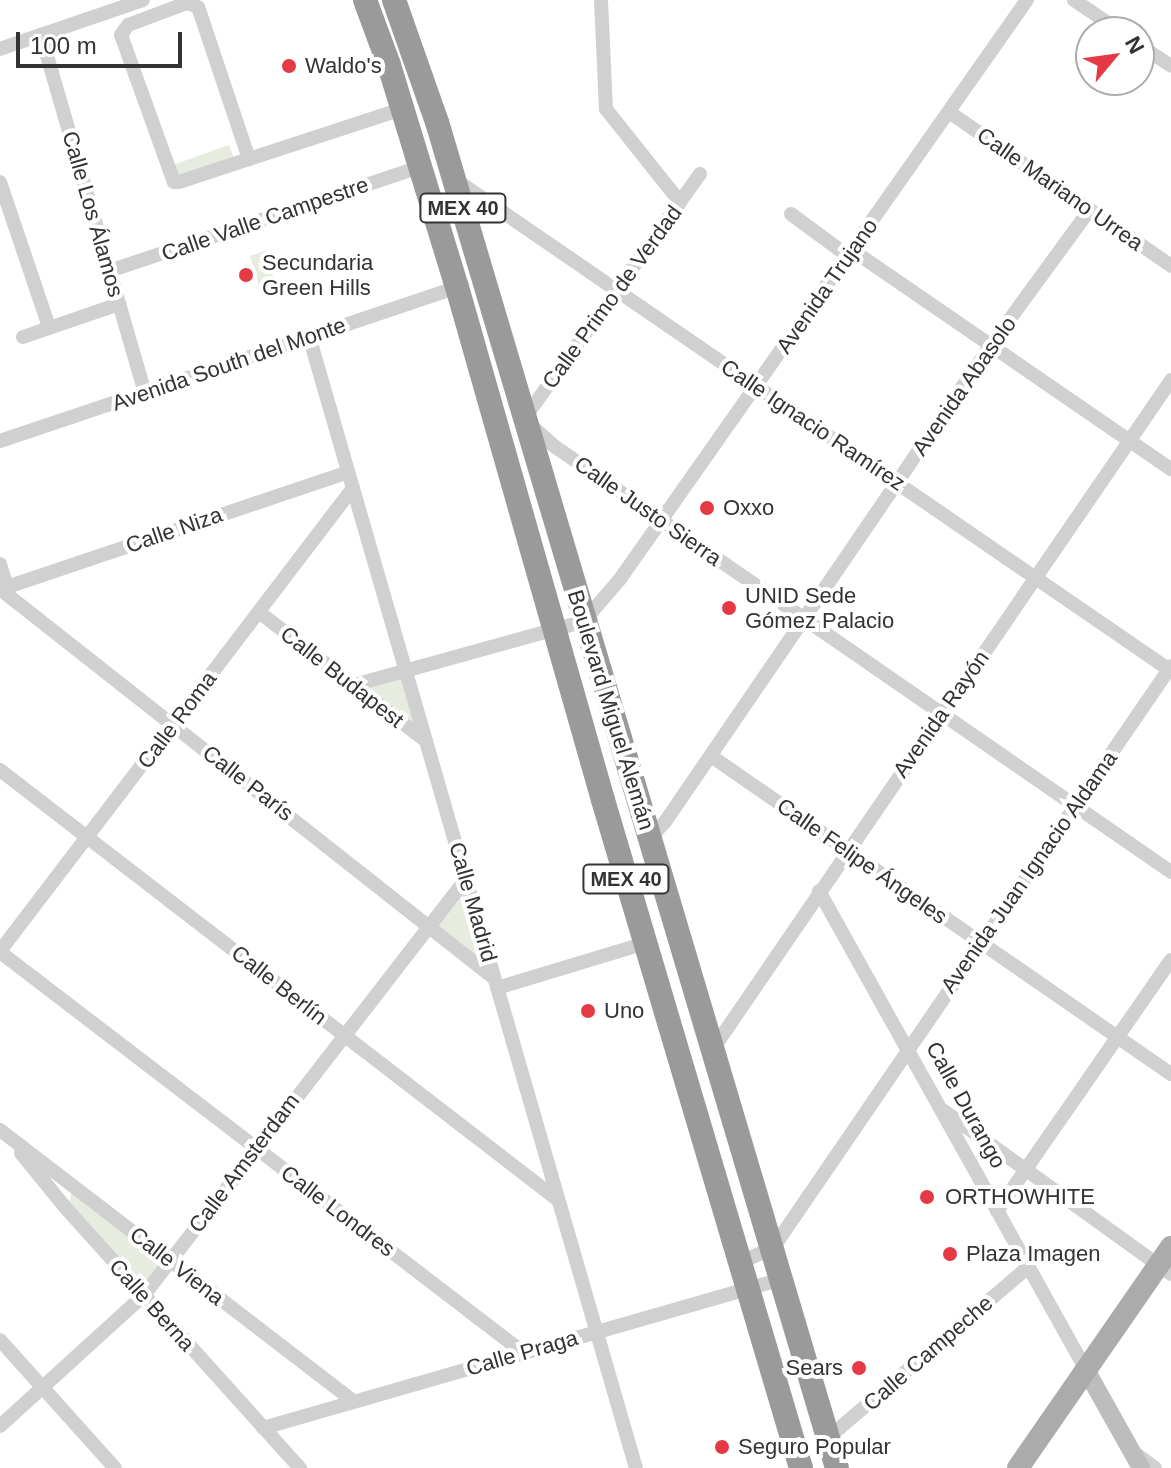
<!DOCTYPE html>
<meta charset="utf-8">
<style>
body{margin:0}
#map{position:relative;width:1171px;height:1468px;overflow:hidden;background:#fff;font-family:Helvetica,sans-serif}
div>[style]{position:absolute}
.green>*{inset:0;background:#e6ecdf}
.street>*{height:14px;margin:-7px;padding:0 7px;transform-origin:7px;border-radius:7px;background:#d0d0d0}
.secondary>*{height:18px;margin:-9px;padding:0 9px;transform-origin:9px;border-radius:9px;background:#bdbdbd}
.primary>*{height:22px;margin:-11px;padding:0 11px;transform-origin:11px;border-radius:11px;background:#ababab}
.highway>*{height:24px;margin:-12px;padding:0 12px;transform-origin:12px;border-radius:12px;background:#9a9a9a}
.dots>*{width:22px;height:22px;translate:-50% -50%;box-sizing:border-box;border:4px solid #fff;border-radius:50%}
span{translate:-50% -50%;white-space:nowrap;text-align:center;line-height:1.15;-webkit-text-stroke:8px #fff;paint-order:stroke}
.shield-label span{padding:2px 6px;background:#fff;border:2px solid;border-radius:6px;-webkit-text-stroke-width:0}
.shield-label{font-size:20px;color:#333;font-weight:700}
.poi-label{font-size:22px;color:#333}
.left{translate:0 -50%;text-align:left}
.right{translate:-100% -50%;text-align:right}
.street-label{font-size:22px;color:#333}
.north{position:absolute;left:1075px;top:16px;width:80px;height:80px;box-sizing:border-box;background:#fff;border:2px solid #adadad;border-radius:50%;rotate:61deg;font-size:22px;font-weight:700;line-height:32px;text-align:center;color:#333}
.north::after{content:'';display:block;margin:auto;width:28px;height:36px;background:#e63946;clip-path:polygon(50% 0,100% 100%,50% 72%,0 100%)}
.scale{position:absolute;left:16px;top:32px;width:166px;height:36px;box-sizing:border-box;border:4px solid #333;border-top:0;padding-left:10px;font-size:24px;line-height:28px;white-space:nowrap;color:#333;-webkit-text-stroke:6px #fff;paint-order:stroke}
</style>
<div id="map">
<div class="green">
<div style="clip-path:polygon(229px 145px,235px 161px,178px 184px,170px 166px)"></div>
<div style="clip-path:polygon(265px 251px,278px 291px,262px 296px,250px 256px)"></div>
<div style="clip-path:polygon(405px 676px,426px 748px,355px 689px)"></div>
<div style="clip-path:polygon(464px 880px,491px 974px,426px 924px)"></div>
<div style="clip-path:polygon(77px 1192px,160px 1255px,161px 1263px,144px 1284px,70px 1203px,71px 1194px)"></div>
</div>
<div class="street">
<div style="left:601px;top:0;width:109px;rotate:87.4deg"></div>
<div style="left:606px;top:109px;width:119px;rotate:51.5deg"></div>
<div style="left:1074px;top:0;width:57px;rotate:34.2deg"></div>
<div style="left:41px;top:35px;width:373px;rotate:73.8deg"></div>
<div style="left:1139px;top:45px;width:38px;rotate:33deg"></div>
<div style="left:0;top:49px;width:151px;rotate:-18.9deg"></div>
<div style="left:949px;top:112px;width:270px;rotate:34.7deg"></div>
<div style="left:249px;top:159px;width:160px;rotate:-108.5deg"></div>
<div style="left:198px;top:7px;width:12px;rotate:-160deg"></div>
<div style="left:187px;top:3px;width:63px;rotate:159.6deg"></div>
<div style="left:128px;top:25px;width:12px;rotate:125deg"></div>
<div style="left:121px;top:35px;width:156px;rotate:70.2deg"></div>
<div style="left:174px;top:182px;width:5px"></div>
<div style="left:179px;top:182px;width:74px;rotate:-18.2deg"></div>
<div style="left:249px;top:159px;width:161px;rotate:-18.1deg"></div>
<div style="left:700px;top:174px;width:302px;rotate:125.7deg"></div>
<div style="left:524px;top:419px;width:40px;rotate:42deg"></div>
<div style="left:554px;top:446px;width:750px;rotate:34.62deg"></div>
<div style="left:456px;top:180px;width:867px;rotate:34.48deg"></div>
<div style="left:0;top:182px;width:153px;rotate:71.3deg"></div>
<div style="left:791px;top:214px;width:71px;rotate:36.4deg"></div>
<div style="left:852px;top:250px;width:387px;rotate:34.5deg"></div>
<div style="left:109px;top:271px;width:328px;rotate:-18.5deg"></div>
<div style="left:309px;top:336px;width:1178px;rotate:73.89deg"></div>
<div style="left:23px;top:337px;width:102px;rotate:-19deg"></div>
<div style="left:0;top:441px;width:482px;rotate:-18.6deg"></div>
<div style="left:0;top:564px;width:24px;rotate:73deg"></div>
<div style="left:0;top:585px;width:7px;rotate:16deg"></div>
<div style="left:7px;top:587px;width:360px;rotate:-18.6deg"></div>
<div style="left:0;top:589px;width:629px;rotate:38.22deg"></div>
<div style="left:259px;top:612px;width:211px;rotate:37.7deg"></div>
<div style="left:354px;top:685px;width:239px;rotate:-15.5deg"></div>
<div style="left:584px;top:621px;width:55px;rotate:-49.4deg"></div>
<div style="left:620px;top:579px;width:708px;rotate:-54.9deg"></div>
<div style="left:711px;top:756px;width:559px;rotate:34.66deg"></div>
<div style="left:0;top:770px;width:704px;rotate:37.62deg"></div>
<div style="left:649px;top:839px;width:23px;rotate:-47deg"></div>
<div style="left:665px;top:822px;width:578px;rotate:-55.65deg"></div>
<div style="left:991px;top:345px;width:168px;rotate:-53.9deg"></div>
<div style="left:819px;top:891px;width:548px;rotate:60.86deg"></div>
<div style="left:0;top:951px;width:582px;rotate:-52.68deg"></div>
<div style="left:0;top:952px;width:660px;rotate:37.43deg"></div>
<div style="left:497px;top:988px;width:156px;rotate:-16.8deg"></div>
<div style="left:713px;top:1049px;width:811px;rotate:-55.6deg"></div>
<div style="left:944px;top:1111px;width:279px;rotate:35.7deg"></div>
<div style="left:0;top:1130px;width:446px;rotate:37.5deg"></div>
<div style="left:21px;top:1153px;width:68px;rotate:50.9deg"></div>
<div style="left:64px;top:1206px;width:353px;rotate:48deg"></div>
<div style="left:997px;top:1211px;width:305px;rotate:-55.3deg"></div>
<div style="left:741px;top:1262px;width:35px;rotate:-24deg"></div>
<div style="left:773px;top:1248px;width:705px;rotate:-55.63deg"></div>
<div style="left:0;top:1340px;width:172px;rotate:48.1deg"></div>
<div style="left:0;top:1426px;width:195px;rotate:-42.3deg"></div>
<div style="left:144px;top:1295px;width:526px;rotate:-52.26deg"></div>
<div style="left:263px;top:1428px;width:540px;rotate:-16.02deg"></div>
<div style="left:828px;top:1438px;width:263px;rotate:-40.5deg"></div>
<div style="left:1133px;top:1452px;width:27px;rotate:36deg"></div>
</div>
<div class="secondary">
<div style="left:1086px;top:1370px;width:112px;rotate:60.7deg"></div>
</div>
<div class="primary">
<div style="left:1018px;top:1468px;width:269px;rotate:-55.3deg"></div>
</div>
<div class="highway">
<div style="left:365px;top:0;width:69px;rotate:69.7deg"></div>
<div style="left:389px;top:65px;width:232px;rotate:73deg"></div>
<div style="left:457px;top:287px;width:533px;rotate:74.11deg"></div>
<div style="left:603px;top:800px;width:697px;rotate:73.49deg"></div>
<div style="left:394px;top:0;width:129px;rotate:70.6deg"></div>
<div style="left:437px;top:122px;width:1404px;rotate:73.45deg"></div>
</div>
<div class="dots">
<div style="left:289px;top:66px;background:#e63946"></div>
<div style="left:246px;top:275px;background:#e63946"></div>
<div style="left:707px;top:508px;background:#e63946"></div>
<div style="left:729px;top:608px;background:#e63946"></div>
<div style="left:588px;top:1011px;background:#e63946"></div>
<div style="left:927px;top:1197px;background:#e63946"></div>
<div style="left:950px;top:1254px;background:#e63946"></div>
<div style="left:859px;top:1368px;background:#e63946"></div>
<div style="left:722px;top:1447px;background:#e63946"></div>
</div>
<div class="shield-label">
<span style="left:463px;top:208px">MEX 40</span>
<span style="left:626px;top:879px">MEX 40</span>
</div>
<div class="poi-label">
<span class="left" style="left:305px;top:66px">Waldo's</span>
<span class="left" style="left:262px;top:275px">Secundaria<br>Green Hills</span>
<span class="left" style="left:723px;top:508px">Oxxo</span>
<span class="left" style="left:745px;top:608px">UNID Sede<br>Gómez Palacio</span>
<span class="left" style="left:604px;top:1011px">Uno</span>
<span class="left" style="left:945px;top:1197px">ORTHOWHITE</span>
<span class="left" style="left:966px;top:1254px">Plaza Imagen</span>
<span class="right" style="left:843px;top:1368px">Sears</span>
<span class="left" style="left:738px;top:1447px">Seguro Popular</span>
</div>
<div class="street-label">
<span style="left:1060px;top:189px;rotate:35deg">Calle Mariano Urrea</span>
<span style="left:93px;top:214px;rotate:74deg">Calle Los Álamos</span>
<span style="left:265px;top:219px;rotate:-19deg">Calle Valle Campestre</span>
<span style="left:827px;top:286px;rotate:-55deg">Avenida Trujano</span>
<span style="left:612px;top:297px;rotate:-54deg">Calle Primo de Verdad</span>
<span style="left:229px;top:364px;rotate:-19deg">Avenida South del Monte</span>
<span style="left:964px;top:386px;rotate:-55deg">Avenida Abasolo</span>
<span style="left:813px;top:425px;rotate:34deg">Calle Ignacio Ramírez</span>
<span style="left:648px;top:511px;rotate:35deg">Calle Justo Sierra</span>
<span style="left:174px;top:530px;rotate:-19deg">Calle Niza</span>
<span style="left:342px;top:677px;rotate:38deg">Calle Budapest</span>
<span style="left:611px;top:710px;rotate:73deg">Boulevard Miguel Alemán</span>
<span style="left:941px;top:714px;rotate:-55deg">Avenida Rayón</span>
<span style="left:177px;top:720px;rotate:-53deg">Calle Roma</span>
<span style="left:248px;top:783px;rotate:38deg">Calle París</span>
<span style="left:862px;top:861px;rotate:35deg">Calle Felipe Ángeles</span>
<span style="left:1029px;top:872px;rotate:-55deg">Avenida Juan Ignacio Aldama</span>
<span style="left:473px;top:902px;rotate:74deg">Calle Madrid</span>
<span style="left:279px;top:985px;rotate:38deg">Calle Berlín</span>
<span style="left:966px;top:1105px;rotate:61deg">Calle Durango</span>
<span style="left:244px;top:1163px;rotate:-53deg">Calle Amsterdam</span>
<span style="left:338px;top:1211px;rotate:37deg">Calle Londres</span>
<span style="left:177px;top:1266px;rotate:38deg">Calle Viena</span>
<span style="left:152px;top:1305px;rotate:48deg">Calle Berna</span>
<span style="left:522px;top:1353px;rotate:-16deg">Calle Praga</span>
<span style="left:928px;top:1353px;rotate:-41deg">Calle Campeche</span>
</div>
<div class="north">N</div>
<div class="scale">100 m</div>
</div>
